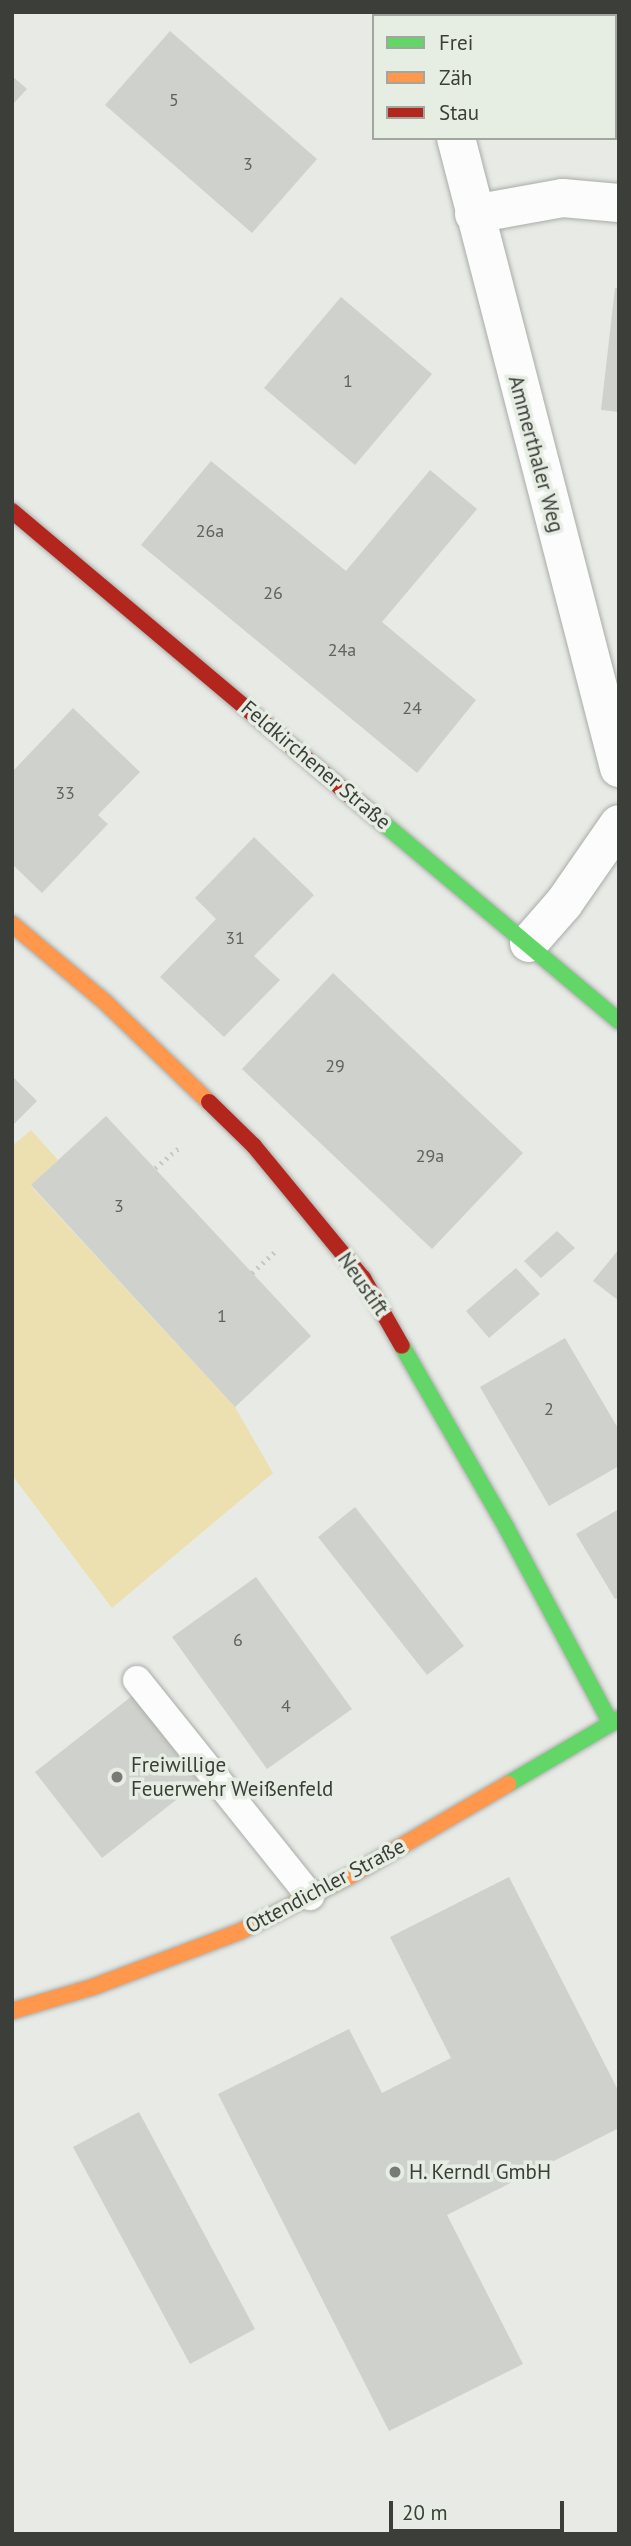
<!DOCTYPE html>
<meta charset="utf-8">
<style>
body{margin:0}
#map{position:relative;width:631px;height:2546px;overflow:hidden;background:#e7eae5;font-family:"PT Sans",sans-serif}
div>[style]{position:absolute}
.green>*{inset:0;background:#ece0b1}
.building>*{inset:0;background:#cfd1cc}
.path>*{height:4.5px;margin-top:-2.25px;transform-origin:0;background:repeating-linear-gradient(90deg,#c8c9c6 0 2px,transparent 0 7px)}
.roads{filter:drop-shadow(0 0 2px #a9aca8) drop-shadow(0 0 2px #a9aca8)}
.lane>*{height:28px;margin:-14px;padding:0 14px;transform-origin:14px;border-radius:14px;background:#fbfcfb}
.street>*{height:38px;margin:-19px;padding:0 19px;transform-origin:19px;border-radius:19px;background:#fbfcfb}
.fast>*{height:16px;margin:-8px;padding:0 8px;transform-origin:8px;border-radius:8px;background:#63d668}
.slow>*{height:16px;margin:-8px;padding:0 8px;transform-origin:8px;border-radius:8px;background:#ff974d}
.jam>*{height:16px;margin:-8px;padding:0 8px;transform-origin:8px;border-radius:8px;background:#b3261e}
.dots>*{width:19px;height:19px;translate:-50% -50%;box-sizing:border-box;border:4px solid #e6ede2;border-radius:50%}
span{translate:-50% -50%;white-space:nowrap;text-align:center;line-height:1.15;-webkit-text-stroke:7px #e6ede2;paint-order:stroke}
.number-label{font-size:18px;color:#60635e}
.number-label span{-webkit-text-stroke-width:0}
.street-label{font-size:21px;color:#3b3e39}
.poi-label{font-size:21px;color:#3b3e39}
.left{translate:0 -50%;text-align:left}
.frame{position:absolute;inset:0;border:14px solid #3b3e39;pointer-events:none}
.legend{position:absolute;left:372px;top:14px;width:245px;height:126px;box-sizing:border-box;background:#e6ede2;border:2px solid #a2a79e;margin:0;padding:9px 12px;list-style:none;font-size:21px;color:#3b3e39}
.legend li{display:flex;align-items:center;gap:14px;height:35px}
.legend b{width:35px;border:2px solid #a2a79e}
.scale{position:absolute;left:389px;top:2501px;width:175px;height:32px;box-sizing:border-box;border:4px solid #3b3e39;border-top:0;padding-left:9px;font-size:21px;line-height:24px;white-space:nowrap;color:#3b3e39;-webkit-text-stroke:5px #e6ede2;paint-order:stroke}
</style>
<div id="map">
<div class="green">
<div style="clip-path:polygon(31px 1130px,58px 1160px,31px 1186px,235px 1407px,273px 1473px,112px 1608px,12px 1475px,12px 1146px)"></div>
</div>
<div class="building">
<div style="clip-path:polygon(170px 31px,317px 159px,252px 233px,105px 105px)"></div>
<div style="clip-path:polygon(12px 76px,27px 89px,12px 105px)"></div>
<div style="clip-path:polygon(615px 288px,619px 288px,619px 412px,601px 410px)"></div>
<div style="clip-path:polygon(341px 297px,432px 374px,355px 465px,264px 388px)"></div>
<div style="clip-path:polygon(211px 461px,346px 571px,430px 470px,477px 509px,382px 622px,476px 700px,417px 773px,141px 545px)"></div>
<div style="clip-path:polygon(73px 708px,140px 772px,98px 815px,108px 824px,42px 893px,12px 864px,12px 772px)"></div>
<div style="clip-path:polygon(254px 837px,314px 895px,254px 956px,280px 980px,224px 1037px,160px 977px,216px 919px,195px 898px)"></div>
<div style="clip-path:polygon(333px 973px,523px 1153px,432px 1249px,242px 1069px)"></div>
<div style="clip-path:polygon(12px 1076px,37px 1101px,12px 1126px)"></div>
<div style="clip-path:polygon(106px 1116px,311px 1336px,235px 1407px,31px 1185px)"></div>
<div style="clip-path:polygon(557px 1231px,575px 1248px,541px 1278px,524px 1261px)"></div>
<div style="clip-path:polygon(619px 1249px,619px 1301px,593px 1281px)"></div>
<div style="clip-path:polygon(516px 1268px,540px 1294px,489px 1338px,466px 1311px)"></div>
<div style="clip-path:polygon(565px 1338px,619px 1430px,619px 1466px,549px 1506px,480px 1387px)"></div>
<div style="clip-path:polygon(355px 1507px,464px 1646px,427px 1675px,318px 1537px)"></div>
<div style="clip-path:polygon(619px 1509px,619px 1597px,615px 1599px,576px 1534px)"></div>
<div style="clip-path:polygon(256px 1577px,352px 1709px,267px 1769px,172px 1637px)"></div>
<div style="clip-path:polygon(132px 1696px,199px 1782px,102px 1858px,35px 1772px)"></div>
<div style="clip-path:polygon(509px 1877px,619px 2092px,619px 2128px,447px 2215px,523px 2364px,389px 2431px,218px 2094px,349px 2029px,382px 2093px,451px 2058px,390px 1937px)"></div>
<div style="clip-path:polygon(139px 2112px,255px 2329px,190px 2364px,73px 2147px)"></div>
</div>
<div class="path">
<div style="left:155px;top:1168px;width:34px;rotate:-40deg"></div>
<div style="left:252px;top:1273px;width:34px;rotate:-43deg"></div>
</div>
<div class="roads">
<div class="lane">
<div style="left:137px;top:1680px;width:277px;rotate:51.3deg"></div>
</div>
<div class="street">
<div style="left:427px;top:12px;width:4px;rotate:76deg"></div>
<div style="left:456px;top:138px;width:651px;rotate:75.49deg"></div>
<div style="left:474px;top:214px;width:90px;rotate:-10.2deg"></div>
<div style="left:563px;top:198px;width:56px;rotate:5.1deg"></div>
<div style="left:529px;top:943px;width:53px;rotate:-48.8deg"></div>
<div style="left:564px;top:903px;width:96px;rotate:-55.2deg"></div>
</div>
<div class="fast">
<div style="left:352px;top:797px;width:349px;rotate:40deg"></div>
<div style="left:402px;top:1346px;width:209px;rotate:60.1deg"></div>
<div style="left:506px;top:1527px;width:223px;rotate:61.9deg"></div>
<div style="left:508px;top:1784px;width:129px;rotate:-30.4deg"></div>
</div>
<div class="slow">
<div style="left:12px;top:924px;width:123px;rotate:40deg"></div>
<div style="left:106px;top:1003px;width:143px;rotate:43.9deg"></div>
<div style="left:12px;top:2011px;width:84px;rotate:-16.5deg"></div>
<div style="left:93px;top:1987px;width:158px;rotate:-20.7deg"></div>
<div style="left:241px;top:1931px;width:122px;rotate:-26.8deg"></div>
<div style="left:350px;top:1876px;width:183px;rotate:-30.2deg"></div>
</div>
<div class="jam">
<div style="left:12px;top:511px;width:444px;rotate:40.1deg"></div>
<div style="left:209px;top:1102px;width:63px;rotate:44.4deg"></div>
<div style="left:254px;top:1146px;width:171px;rotate:50.5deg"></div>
<div style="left:363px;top:1278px;width:78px;rotate:60.2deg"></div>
</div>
</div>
<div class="dots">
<div style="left:117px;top:1777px;background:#777a75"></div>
<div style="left:395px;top:2172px;background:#777a75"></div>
</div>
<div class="number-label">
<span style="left:174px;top:100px">5</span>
<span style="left:248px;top:164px">3</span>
<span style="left:348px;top:381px">1</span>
<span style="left:210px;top:531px">26a</span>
<span style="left:273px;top:593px">26</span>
<span style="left:342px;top:650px">24a</span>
<span style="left:412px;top:708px">24</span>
<span style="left:65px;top:793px">33</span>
<span style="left:235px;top:938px">31</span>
<span style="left:335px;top:1066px">29</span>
<span style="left:430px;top:1156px">29a</span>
<span style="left:119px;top:1206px">3</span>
<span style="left:222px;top:1316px">1</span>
<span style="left:549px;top:1409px">2</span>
<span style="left:238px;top:1640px">6</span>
<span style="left:286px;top:1706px">4</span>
</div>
<div class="street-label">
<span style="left:536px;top:454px;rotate:75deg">Ammerthaler Weg</span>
<span style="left:316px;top:765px;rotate:40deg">Feldkirchener Straße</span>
<span style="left:363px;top:1284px;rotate:55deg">Neustift</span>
<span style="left:325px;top:1886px;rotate:-28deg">Ottendichler Straße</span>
</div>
<div class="poi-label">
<span class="left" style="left:131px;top:1777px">Freiwillige<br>Feuerwehr Weißenfeld</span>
<span class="left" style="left:409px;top:2172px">H. Kerndl GmbH</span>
</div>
<div class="frame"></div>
<ul class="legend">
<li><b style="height:9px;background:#63d668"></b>Frei</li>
<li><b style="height:9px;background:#ff974d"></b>Zäh</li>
<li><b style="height:9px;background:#b3261e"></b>Stau</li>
</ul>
<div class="scale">20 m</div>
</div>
